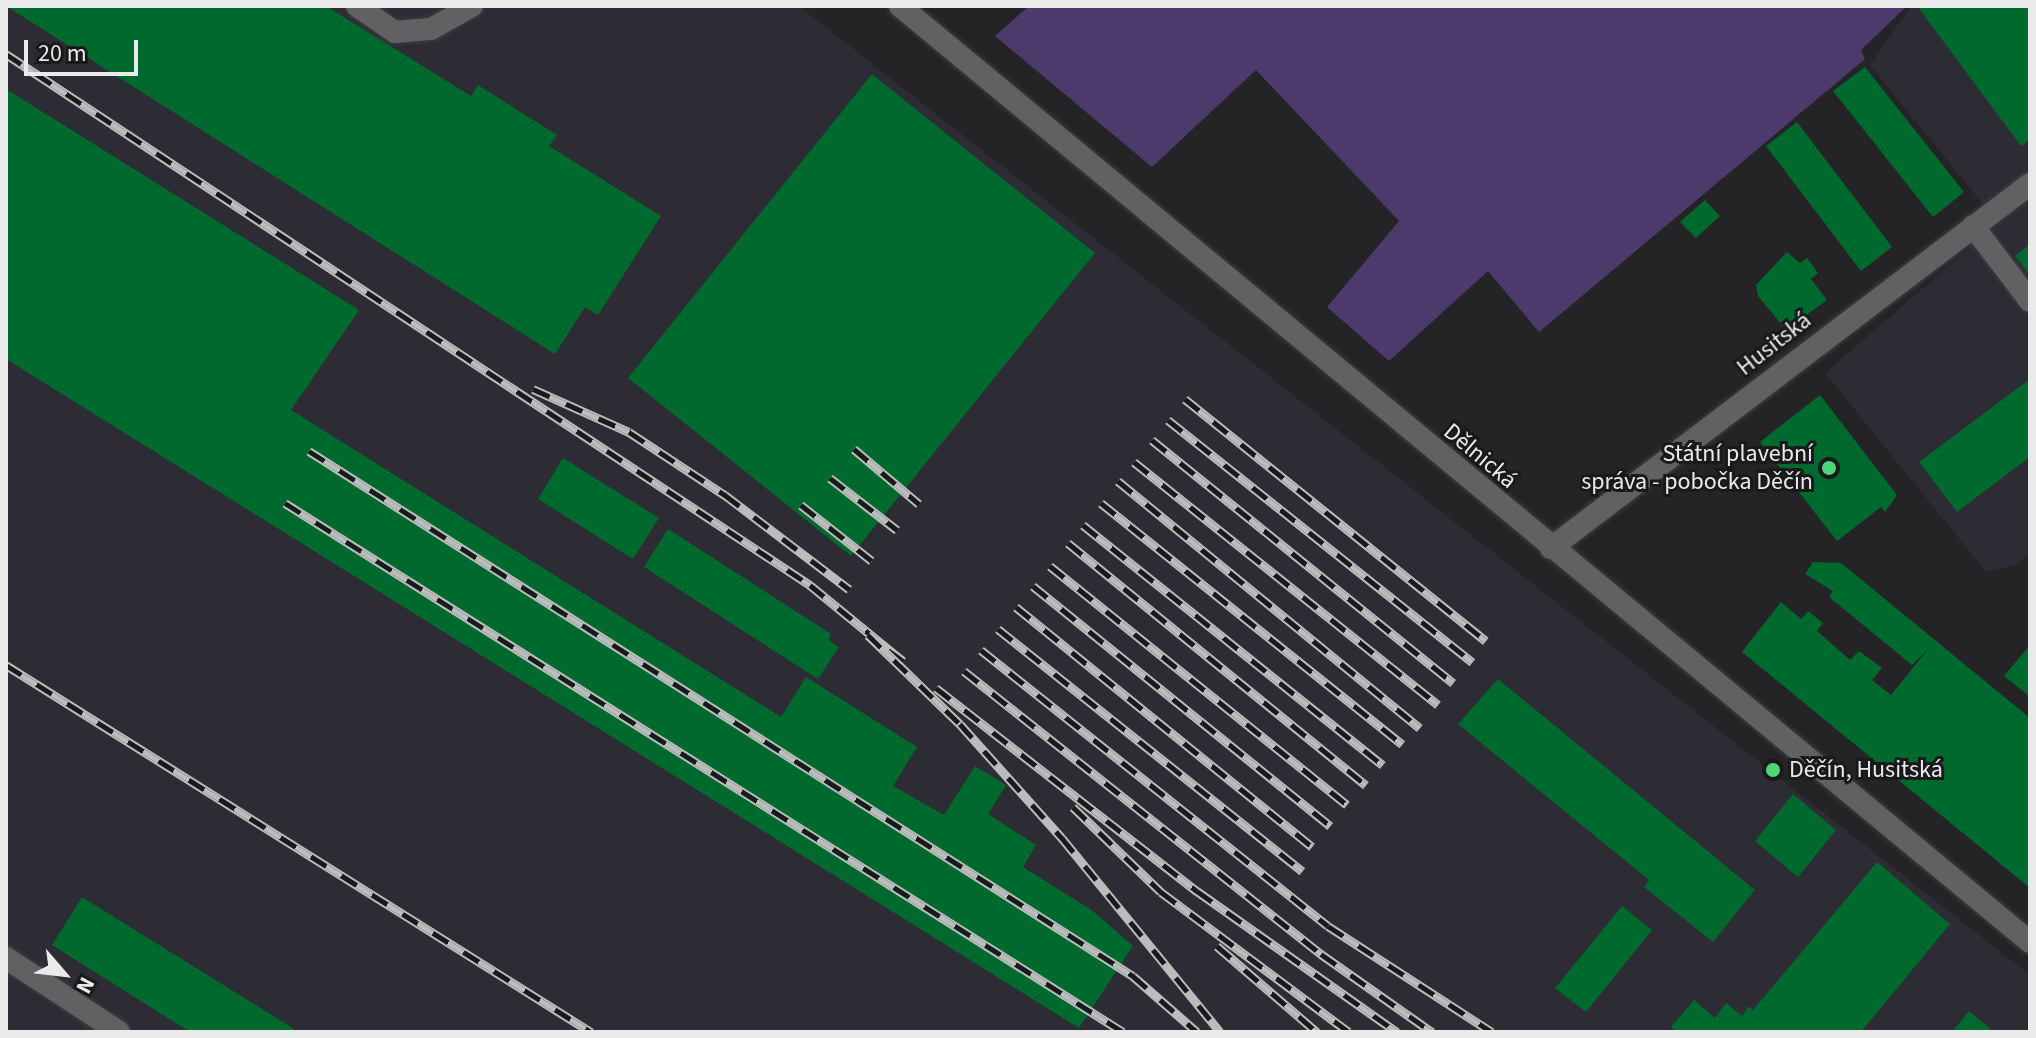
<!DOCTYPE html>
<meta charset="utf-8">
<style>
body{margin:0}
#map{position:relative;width:2036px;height:1038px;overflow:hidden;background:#242326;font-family:"Source Sans 3",sans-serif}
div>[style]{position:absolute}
.built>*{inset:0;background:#2d2b33}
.green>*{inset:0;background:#4c3a6d}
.building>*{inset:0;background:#006a2e}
.roads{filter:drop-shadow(0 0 2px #3e3d3f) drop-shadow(0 0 2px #3e3d3f)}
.service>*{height:22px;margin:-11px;padding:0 11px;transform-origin:11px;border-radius:11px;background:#616164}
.minor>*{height:22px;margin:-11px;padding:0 11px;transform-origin:11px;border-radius:11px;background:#616164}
.rail>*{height:9px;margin-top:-4.5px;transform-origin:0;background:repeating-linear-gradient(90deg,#1a1a1c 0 18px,#bcbcbd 0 36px);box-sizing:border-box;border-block:2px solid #bcbcbd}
.dots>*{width:22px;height:22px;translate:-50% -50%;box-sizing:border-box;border:4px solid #1a1a1c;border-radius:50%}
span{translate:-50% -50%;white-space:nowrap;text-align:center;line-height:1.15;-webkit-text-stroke:6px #1a1a1c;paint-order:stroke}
.street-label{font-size:24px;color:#eaeaeb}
.poi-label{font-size:24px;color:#eaeaeb}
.right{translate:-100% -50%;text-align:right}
.left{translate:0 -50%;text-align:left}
.frame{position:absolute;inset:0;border:8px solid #eaeaeb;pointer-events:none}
.north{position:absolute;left:24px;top:934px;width:80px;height:80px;-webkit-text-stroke:6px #1a1a1c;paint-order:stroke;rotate:118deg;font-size:22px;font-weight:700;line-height:32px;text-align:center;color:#eaeaeb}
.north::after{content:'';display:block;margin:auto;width:28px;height:36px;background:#eaeaeb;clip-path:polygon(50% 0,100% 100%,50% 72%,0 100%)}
.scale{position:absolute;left:24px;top:40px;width:114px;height:36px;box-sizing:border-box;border:4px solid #eaeaeb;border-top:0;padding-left:10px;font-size:24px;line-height:28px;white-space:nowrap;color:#eaeaeb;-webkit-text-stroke:6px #1a1a1c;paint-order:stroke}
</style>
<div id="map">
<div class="built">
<div style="clip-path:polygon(6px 6px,799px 6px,2030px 975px,2030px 1032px,6px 1032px)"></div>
<div style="clip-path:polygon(1911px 6px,2030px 6px,2030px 553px,2015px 565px,1986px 572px,1825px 373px,1998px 223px,1870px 65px)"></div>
</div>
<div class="green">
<div style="clip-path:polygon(1029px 6px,1907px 6px,1861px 50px,1865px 59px,1539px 332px,1488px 271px,1389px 361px,1327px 307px,1399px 221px,1256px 70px,1152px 167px,995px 36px)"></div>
</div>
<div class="building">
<div style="clip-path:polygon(6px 6px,326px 6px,471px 96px,478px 85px,557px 135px,549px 146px,661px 216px,598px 315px,585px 307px,555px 354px)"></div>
<div style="clip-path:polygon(1917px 6px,2030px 6px,2030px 140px,2021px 146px)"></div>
<div style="clip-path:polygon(1865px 67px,1964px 192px,1933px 217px,1833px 91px)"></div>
<div style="clip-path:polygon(872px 74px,1095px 253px,851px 556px,628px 378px)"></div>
<div style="clip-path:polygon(6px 89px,359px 310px,291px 410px,781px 717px,806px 677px,917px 747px,893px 786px,944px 815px,975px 766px,1006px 785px,988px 814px,1036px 845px,1023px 867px,1093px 911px,1133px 946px,1079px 1028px,6px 359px)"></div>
<div style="clip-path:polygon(1797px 122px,1892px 247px,1861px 271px,1766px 146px)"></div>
<div style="clip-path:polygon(1705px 200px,1720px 216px,1696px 238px,1680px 222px)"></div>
<div style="clip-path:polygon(2030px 244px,2030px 275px,2015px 256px)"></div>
<div style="clip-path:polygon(1787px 252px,1800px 263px,1807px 258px,1818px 273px,1811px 279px,1827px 300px,1786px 330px,1758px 296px,1756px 285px)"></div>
<div style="clip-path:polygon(2030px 379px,2030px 457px,1957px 512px,1919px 462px)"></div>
<div style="clip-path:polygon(1820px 395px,1897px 495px,1885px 512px,1881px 507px,1837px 541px,1760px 442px)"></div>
<div style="clip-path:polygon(563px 458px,659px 518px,633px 559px,538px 499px)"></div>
<div style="clip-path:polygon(668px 529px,831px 634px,828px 640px,839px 647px,818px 679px,644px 567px)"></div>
<div style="clip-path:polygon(1813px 562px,1841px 563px,2030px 718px,2030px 888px,1742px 652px,1781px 602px,1801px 619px,1808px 611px,1823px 623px,1817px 631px,1850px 660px,1859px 651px,1882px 668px,1872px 680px,1891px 695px,1928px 649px,1912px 665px,1829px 597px,1833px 591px,1805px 574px)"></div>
<div style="clip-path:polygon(2030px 645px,2030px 697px,2004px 676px)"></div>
<div style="clip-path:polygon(1498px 679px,1755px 890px,1713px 942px,1644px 887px,1649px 880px,1458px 724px)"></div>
<div style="clip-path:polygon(1793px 794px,1836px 830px,1798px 877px,1755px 841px)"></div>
<div style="clip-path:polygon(1877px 862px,1950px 924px,1861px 1032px,1677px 1032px,1671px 1027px,1694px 1000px,1715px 1018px,1726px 1003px,1742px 1016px,1749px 1006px,1753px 1010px)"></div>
<div style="clip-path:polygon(82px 897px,299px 1032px,190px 1032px,52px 945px)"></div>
<div style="clip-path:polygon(1622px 906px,1652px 930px,1586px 1012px,1555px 988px)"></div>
<div style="clip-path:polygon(1969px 1011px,1994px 1032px,1952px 1032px)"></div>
</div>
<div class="roads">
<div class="service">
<div style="left:357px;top:6px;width:46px;rotate:34.4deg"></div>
<div style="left:395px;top:32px;width:36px;rotate:-5deg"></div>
<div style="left:431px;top:29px;width:47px;rotate:-29.3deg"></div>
<div style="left:1973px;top:226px;width:94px;rotate:52.8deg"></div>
<div style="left:6px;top:958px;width:135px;rotate:33.2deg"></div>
</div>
<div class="minor">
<div style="left:900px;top:6px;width:1467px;rotate:39.64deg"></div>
<div style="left:1551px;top:548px;width:602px;rotate:-37.23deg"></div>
</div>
</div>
<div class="rail">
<div style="left:6px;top:54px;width:964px;rotate:33.44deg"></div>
<div style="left:810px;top:585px;width:120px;rotate:39.3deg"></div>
<div style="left:903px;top:661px;width:44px;rotate:-143.4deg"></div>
<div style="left:868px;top:635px;width:128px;rotate:44.1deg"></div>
<div style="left:960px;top:724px;width:153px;rotate:48.2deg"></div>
<div style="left:1062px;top:838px;width:250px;rotate:50.8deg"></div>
<div style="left:533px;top:389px;width:105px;rotate:24.1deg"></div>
<div style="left:629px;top:432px;width:115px;rotate:33.3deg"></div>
<div style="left:725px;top:495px;width:156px;rotate:37.2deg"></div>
<div style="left:1185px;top:399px;width:386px;rotate:38.8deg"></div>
<div style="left:1168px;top:420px;width:389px;rotate:38.5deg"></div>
<div style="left:1152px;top:440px;width:387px;rotate:38.9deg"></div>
<div style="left:854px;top:449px;width:85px;rotate:40.2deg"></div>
<div style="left:309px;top:451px;width:977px;rotate:32.5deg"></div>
<div style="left:1133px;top:976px;width:85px;rotate:41.2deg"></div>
<div style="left:1134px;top:462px;width:389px;rotate:38.6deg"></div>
<div style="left:830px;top:478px;width:85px;rotate:37.8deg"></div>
<div style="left:1118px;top:481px;width:390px;rotate:39.3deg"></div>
<div style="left:285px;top:503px;width:991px;rotate:32.26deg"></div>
<div style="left:1101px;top:503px;width:386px;rotate:38.7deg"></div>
<div style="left:801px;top:505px;width:90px;rotate:38.3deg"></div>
<div style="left:1083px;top:525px;width:384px;rotate:38.7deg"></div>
<div style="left:1068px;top:543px;width:384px;rotate:39.1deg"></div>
<div style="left:1050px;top:566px;width:381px;rotate:38.8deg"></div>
<div style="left:1033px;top:586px;width:382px;rotate:38.9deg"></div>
<div style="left:1016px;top:607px;width:381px;rotate:39deg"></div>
<div style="left:998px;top:629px;width:389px;rotate:38.5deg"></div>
<div style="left:981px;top:650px;width:443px;rotate:38.5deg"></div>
<div style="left:1328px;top:926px;width:195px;rotate:32.9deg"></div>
<div style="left:6px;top:665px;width:691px;rotate:32.1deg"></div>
<div style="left:964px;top:671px;width:456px;rotate:38.4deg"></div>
<div style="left:1321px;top:954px;width:136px;rotate:35.1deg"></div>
<div style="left:936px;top:688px;width:331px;rotate:37.9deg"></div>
<div style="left:1197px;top:891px;width:245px;rotate:35.2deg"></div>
<div style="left:1073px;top:807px;width:122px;rotate:44deg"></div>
<div style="left:1161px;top:892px;width:234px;rotate:36.7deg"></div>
<div style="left:1217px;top:946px;width:132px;rotate:40.7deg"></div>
</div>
<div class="dots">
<div style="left:1829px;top:468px;background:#4bd677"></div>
<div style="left:1773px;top:770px;background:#4bd677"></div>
</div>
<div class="street-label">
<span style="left:1774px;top:344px;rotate:-38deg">Husitská</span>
<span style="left:1480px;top:456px;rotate:40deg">Dělnická</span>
</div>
<div class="poi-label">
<span class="right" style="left:1813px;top:468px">Státní plavební<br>správa - pobočka Děčín</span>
<span class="left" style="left:1789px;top:770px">Děčín, Husitská</span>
</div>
<div class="frame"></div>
<div class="north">N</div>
<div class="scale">20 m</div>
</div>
